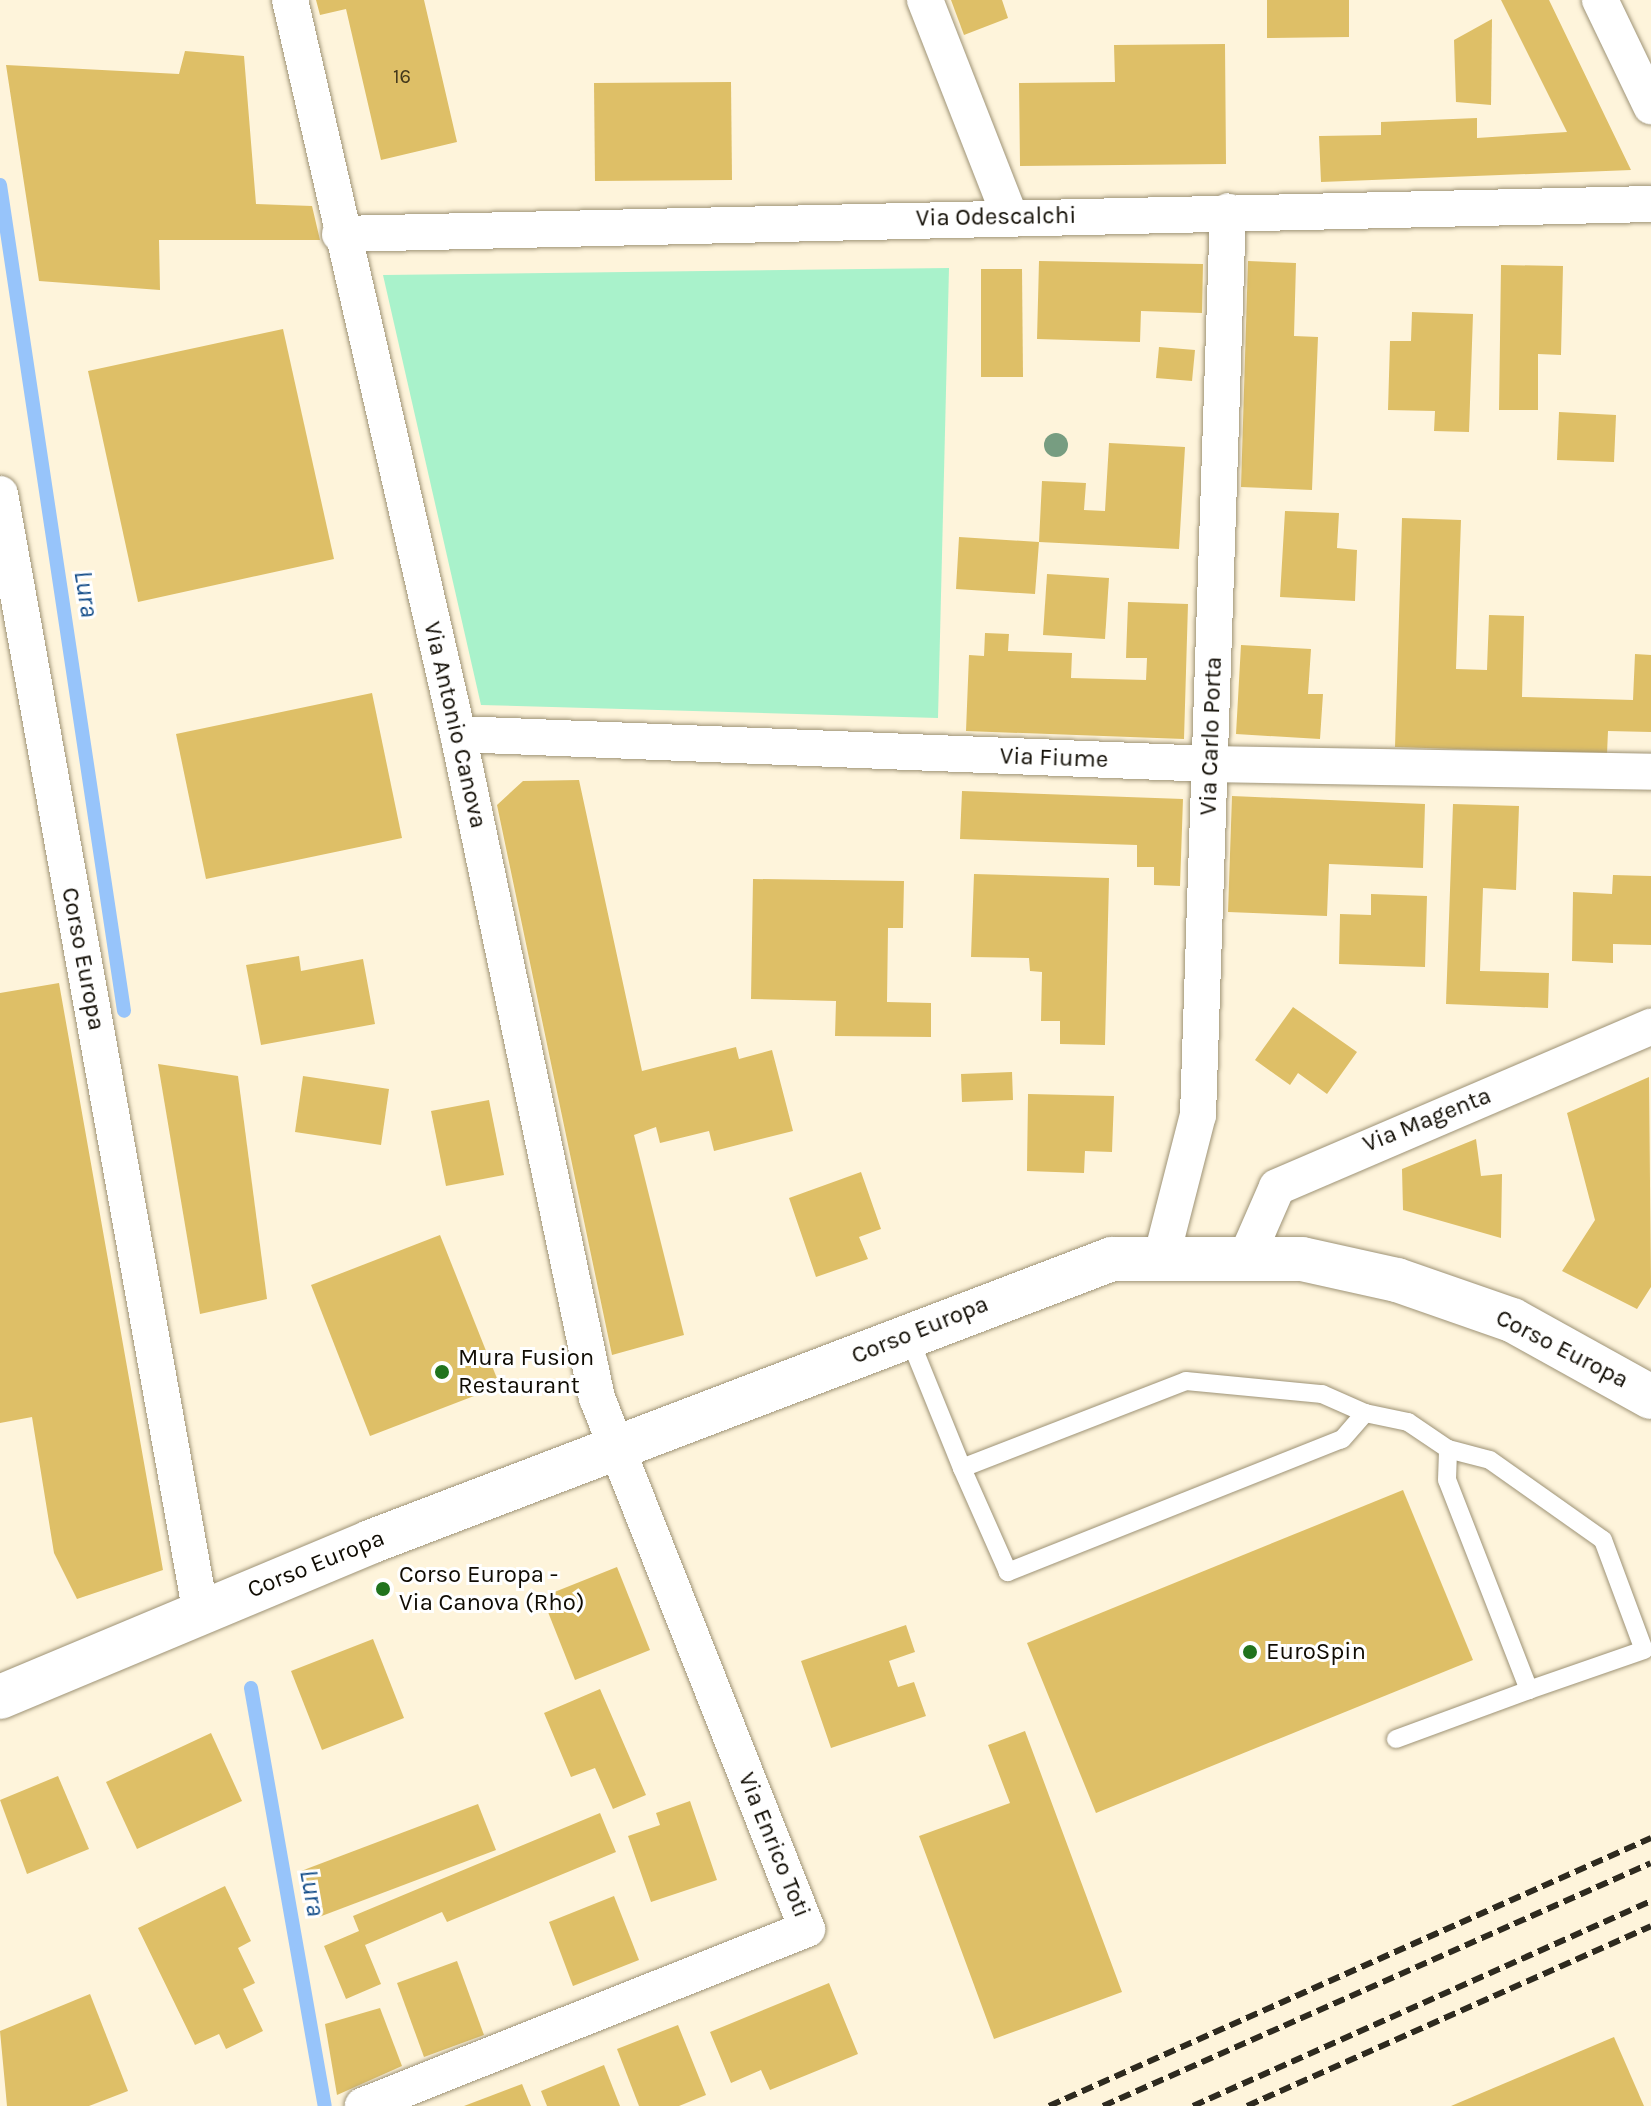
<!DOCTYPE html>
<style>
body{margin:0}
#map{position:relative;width:1651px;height:2106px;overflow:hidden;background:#fef4db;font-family:Karla,sans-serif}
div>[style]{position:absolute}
.green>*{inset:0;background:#a9f2cb}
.stream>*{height:14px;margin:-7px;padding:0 7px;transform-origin:7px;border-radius:7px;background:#97c4fa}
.building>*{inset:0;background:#debf67}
.roads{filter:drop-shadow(0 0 2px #9e9376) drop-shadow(0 0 2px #9e9376)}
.lane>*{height:18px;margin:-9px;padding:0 9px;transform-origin:9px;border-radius:9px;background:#fff}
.street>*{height:36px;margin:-18px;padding:0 18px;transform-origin:18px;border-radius:18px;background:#fff}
.secondary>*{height:44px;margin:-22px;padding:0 22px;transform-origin:22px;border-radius:22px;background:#fff}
.rail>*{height:6px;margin-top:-3px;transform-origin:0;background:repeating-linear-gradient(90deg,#2e2a1f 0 12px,transparent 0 18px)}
.trees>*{width:24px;height:24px;margin:-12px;border-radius:50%;background:#779d81}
.dots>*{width:22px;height:22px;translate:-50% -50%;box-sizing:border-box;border:4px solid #fff;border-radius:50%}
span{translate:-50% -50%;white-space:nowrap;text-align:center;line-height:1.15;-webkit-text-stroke:6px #fff;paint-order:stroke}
.number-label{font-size:20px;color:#44391c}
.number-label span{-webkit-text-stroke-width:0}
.street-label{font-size:24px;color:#100c03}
.poi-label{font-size:24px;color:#100c03}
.left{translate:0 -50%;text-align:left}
.water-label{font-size:26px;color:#144d89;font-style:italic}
</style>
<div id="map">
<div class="green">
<div style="clip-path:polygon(949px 268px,938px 718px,481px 705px,383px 275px)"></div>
</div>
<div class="stream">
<div style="left:0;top:185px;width:835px;rotate:81.46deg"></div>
<div style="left:251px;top:1688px;width:424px;rotate:80deg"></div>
</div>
<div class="building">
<div style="clip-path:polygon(316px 0,424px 0,457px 142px,381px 160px,346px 9px,320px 15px)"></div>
<div style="clip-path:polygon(951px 0,1002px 0,1008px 18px,964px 35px)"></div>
<div style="clip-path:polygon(1267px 0,1349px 0,1349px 37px,1267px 38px)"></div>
<div style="clip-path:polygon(1501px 0,1549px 0,1631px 170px,1321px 182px,1319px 136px,1381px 135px,1381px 122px,1477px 118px,1477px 138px,1567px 132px)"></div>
<div style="clip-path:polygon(1492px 19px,1491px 105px,1456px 102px,1454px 40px)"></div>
<div style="clip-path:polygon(1225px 44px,1226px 164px,1020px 166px,1019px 83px,1115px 82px,1114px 45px)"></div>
<div style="clip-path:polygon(185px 51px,244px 56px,256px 204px,312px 206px,320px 240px,159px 240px,160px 290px,39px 281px,6px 65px,179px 74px)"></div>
<div style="clip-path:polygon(731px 82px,732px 180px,595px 181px,594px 83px)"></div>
<div style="clip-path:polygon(1039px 261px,1203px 264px,1202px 313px,1141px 311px,1140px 342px,1037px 339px)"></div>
<div style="clip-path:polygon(1248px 261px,1296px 263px,1294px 336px,1318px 337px,1312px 490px,1241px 487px)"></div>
<div style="clip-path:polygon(1501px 265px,1563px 266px,1561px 355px,1538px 354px,1538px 410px,1499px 410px)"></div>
<div style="clip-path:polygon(981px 269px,1022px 269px,1023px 377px,981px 377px)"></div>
<div style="clip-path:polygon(1412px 312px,1473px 314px,1469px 432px,1434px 431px,1435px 411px,1388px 410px,1390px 341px,1411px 341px)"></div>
<div style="clip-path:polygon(283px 329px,334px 559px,138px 602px,88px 371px)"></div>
<div style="clip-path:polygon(1159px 347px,1195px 350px,1192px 381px,1156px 378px)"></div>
<div style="clip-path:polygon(1559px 412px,1616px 415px,1614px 462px,1557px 460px)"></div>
<div style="clip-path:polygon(1109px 443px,1185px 447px,1179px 549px,1039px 542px,1035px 594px,956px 589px,959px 537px,1039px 542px,1042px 481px,1086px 483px,1084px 510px,1105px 511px)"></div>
<div style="clip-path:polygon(1285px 511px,1339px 513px,1337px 548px,1357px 550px,1355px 601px,1280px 597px)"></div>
<div style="clip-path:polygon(1402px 518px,1461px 520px,1456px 669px,1487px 670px,1489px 615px,1524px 616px,1522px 697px,1633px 700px,1635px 654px,1651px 655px,1651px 732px,1608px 731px,1607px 754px,1395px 747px)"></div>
<div style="clip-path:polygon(1047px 574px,1109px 578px,1105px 639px,1043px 635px)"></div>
<div style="clip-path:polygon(1128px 602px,1188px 604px,1184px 739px,966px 731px,969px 655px,984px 656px,985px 633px,1009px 634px,1008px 651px,1072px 653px,1071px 678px,1146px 680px,1147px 658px,1126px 658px)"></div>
<div style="clip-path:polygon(1241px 645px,1311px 649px,1308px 694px,1323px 694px,1320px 739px,1236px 734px)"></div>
<div style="clip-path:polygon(372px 693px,402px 838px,206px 879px,176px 734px)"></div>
<div style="clip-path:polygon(579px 780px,642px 1071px,736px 1047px,739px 1059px,772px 1050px,793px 1131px,714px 1151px,709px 1131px,660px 1143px,656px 1127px,634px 1135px,684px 1335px,612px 1355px,497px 805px,523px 781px)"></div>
<div style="clip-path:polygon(962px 791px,1183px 799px,1180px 886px,1154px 885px,1154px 867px,1137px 867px,1137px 845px,960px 839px)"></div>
<div style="clip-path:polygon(1232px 796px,1425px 804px,1423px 868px,1329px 864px,1327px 916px,1228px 912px)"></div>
<div style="clip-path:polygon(1453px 804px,1519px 806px,1516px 890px,1483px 888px,1480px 971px,1549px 973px,1548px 1008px,1446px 1004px)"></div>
<div style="clip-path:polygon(974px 874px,1109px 878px,1105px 1045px,1060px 1044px,1060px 1021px,1041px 1021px,1042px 972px,1030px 971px,1029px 958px,971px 957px)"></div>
<div style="clip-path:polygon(1613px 875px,1651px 876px,1651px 945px,1613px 944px,1613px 963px,1572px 961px,1573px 892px,1612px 894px)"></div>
<div style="clip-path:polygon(753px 879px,904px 881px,903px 928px,888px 928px,887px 1002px,931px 1003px,931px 1037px,835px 1036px,836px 1001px,751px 999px)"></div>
<div style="clip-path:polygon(1371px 894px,1427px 896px,1425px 967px,1339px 964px,1340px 914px,1371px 915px)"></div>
<div style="clip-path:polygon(299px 956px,301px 971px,363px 959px,375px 1024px,261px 1045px,246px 965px)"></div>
<div style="clip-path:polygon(59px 983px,163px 1570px,77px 1599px,54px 1553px,32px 1417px,0 1423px,0 993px)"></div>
<div style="clip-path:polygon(1293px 1007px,1357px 1052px,1327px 1094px,1298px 1073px,1290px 1085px,1255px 1060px)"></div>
<div style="clip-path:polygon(158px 1064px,238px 1076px,267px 1299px,200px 1314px)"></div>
<div style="clip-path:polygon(1012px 1072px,1013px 1100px,962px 1102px,961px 1074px)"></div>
<div style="clip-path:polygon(303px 1076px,389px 1089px,381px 1145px,295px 1132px)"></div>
<div style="clip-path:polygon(1649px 1077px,1651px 1287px,1637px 1309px,1562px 1271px,1595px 1220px,1567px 1113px)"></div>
<div style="clip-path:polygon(1028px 1094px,1114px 1096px,1112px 1152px,1085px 1151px,1084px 1173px,1027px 1171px)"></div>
<div style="clip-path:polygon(489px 1100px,504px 1175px,446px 1186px,431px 1111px)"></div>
<div style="clip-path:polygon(1476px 1139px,1481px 1176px,1502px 1174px,1501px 1238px,1403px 1210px,1402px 1169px)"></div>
<div style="clip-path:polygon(861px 1172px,881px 1229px,859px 1237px,868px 1259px,816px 1277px,789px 1198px)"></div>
<div style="clip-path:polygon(440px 1235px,500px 1386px,370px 1436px,311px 1285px)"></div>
<div style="clip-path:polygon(1403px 1490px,1473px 1660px,1096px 1813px,1027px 1643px)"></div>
<div style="clip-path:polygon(617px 1567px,650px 1650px,575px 1680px,542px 1597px)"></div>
<div style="clip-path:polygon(906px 1625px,915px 1652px,889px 1661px,898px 1687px,914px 1682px,926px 1716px,831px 1748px,801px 1661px)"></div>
<div style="clip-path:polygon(373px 1639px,404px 1718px,322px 1750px,291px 1671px)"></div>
<div style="clip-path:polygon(600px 1689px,646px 1795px,613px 1809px,595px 1768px,571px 1777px,544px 1713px)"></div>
<div style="clip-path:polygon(1025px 1731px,1122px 1992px,994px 2039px,919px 1836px,1010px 1803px,988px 1745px)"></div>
<div style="clip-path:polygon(211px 1733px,242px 1801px,137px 1849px,106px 1782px)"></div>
<div style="clip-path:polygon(58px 1776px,89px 1849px,27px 1874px,0 1800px)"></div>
<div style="clip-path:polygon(690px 1801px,717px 1880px,651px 1902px,628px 1836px,660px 1825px,656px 1813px)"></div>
<div style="clip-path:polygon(478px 1804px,496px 1850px,319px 1917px,301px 1871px)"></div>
<div style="clip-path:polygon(600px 1813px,616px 1852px,447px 1922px,442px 1912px,365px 1945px,381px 1984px,346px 1999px,324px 1946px,359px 1931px,353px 1916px)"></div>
<div style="clip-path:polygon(225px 1886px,251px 1941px,238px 1948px,255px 1983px,243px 1989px,263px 2031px,226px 2049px,219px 2034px,195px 2045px,138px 1928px)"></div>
<div style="clip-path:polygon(614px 1896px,639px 1960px,573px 1986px,549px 1922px)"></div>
<div style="clip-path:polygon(457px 1961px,484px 2035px,424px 2057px,397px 1983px)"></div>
<div style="clip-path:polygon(829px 1983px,858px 2054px,770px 2090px,761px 2070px,731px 2083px,710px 2032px)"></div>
<div style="clip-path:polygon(90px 1994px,128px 2091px,89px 2106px,7px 2106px,0 2031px)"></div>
<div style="clip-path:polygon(380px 2008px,402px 2066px,337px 2095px,325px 2024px)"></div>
<div style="clip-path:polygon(678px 2025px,706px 2095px,679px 2106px,639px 2106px,617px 2049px)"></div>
<div style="clip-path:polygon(1614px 2037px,1644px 2106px,1451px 2106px)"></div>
<div style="clip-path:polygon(604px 2065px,620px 2106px,547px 2106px,541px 2091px)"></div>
<div style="clip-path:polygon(522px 2084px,531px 2106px,464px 2106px)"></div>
</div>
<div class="roads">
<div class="lane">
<div style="left:908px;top:1335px;width:144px;rotate:67.9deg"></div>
<div style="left:1186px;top:1381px;width:137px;rotate:5.5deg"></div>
<div style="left:1322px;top:1394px;width:47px;rotate:23.8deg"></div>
<div style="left:1365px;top:1413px;width:35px;rotate:131deg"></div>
<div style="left:1342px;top:1439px;width:360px;rotate:158.3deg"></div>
<div style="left:1008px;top:1572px;width:114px;rotate:-113.9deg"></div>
<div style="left:962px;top:1468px;width:240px;rotate:-21.2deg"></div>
<div style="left:1365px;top:1413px;width:44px;rotate:11.8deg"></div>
<div style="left:1408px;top:1422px;width:48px;rotate:34deg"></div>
<div style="left:1448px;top:1449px;width:43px;rotate:14.7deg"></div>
<div style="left:1490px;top:1460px;width:138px;rotate:35.3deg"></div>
<div style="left:1603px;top:1540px;width:117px;rotate:69.6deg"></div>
<div style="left:1644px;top:1650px;width:122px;rotate:160.8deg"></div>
<div style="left:1529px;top:1690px;width:225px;rotate:-111.3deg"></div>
<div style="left:1447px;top:1480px;width:31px;rotate:-88deg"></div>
<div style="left:1396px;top:1739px;width:142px;rotate:-20.2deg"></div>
</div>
<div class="street">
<div style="left:290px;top:0;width:753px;rotate:77.11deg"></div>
<div style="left:458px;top:734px;width:678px;rotate:78.18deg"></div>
<div style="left:597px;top:1398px;width:571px;rotate:68.42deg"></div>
<div style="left:807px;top:1929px;width:478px;rotate:158.3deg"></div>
<div style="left:925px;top:0;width:233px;rotate:68.6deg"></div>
<div style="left:1600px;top:0;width:118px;rotate:64.3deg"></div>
<div style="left:340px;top:234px;width:1311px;rotate:-1.31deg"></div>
<div style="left:0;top:494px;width:1138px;rotate:79.83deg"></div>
<div style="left:458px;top:734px;width:754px;rotate:2.28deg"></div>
<div style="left:1211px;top:764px;width:440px;rotate:1deg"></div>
<div style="left:1162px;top:1255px;width:145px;rotate:-75.6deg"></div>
<div style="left:1198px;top:1115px;width:904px;rotate:-88.1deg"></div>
<div style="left:1246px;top:1258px;width:77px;rotate:-66.4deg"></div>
<div style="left:1277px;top:1187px;width:407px;rotate:-23.2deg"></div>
</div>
<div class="secondary">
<div style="left:0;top:1697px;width:401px;rotate:-22.7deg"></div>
<div style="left:370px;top:1542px;width:794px;rotate:-20.88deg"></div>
<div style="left:1112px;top:1259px;width:190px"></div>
<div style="left:1302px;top:1259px;width:97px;rotate:12.5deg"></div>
<div style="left:1397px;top:1280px;width:122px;rotate:19.2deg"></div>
<div style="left:1512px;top:1320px;width:159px;rotate:29deg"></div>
</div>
</div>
<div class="rail">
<div style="left:1049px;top:2106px;width:659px;rotate:-24deg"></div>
<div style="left:1103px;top:2106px;width:599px;rotate:-23.91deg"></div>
<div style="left:1193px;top:2106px;width:502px;rotate:-24.11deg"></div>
<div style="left:1247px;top:2106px;width:442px;rotate:-24deg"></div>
</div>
<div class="trees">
<div style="left:1056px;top:445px"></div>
</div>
<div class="dots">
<div style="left:442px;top:1372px;background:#21731d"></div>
<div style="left:383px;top:1589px;background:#21731d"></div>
<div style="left:1250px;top:1652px;background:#21731d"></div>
</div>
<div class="number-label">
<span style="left:402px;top:76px">16</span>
</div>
<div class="street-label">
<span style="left:996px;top:217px;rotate:-1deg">Via Odescalchi</span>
<span style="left:455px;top:725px;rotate:77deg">Via Antonio Canova</span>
<span style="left:1211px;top:736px;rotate:-88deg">Via Carlo Porta</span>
<span style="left:1054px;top:758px;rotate:2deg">Via Fiume</span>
<span style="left:83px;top:959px;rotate:79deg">Corso Europa</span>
<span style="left:1427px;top:1120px;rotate:-22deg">Via Magenta</span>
<span style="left:920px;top:1330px;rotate:-22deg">Corso Europa</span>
<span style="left:1562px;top:1349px;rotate:27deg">Corso Europa</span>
<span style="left:316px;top:1564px;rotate:-22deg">Corso Europa</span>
<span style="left:774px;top:1845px;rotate:68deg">Via Enrico Toti</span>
</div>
<div class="poi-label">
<span class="left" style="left:458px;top:1372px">Mura Fusion<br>Restaurant</span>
<span class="left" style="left:399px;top:1589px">Corso Europa -<br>Via Canova (Rho)</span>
<span class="left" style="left:1266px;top:1652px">EuroSpin</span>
</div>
<div class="water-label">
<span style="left:86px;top:594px;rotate:81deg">Lura</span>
<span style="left:312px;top:1893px;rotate:80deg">Lura</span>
</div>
</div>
